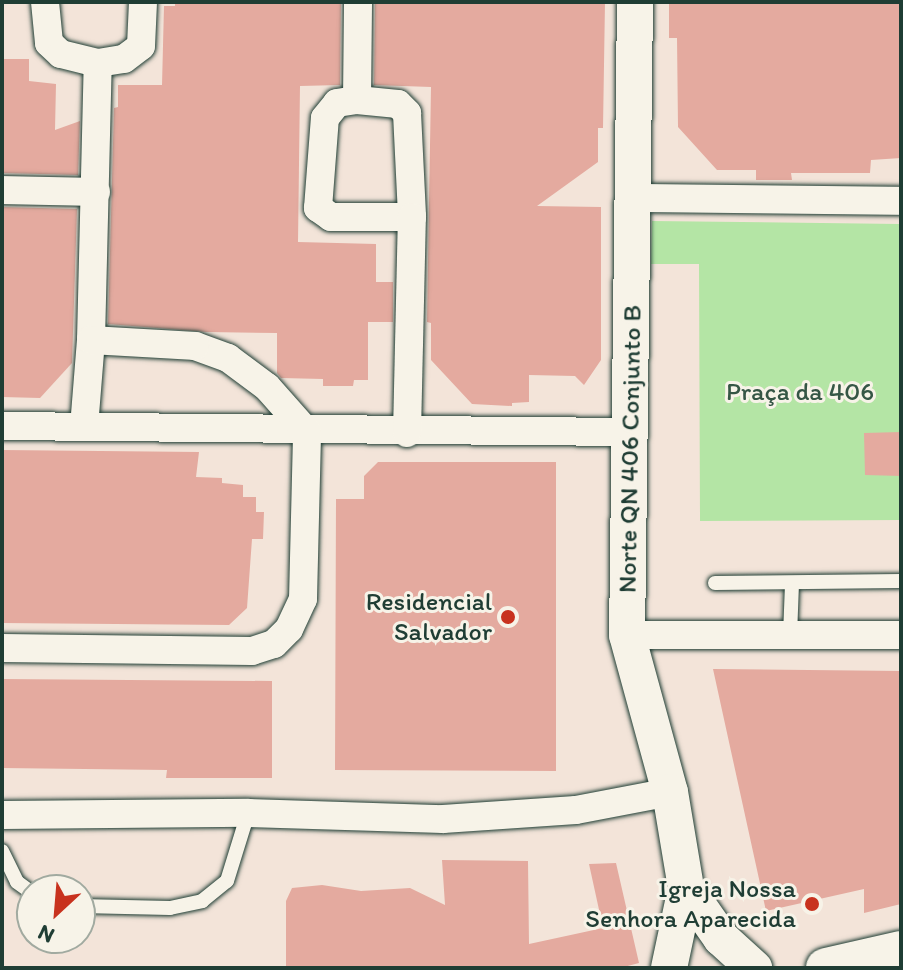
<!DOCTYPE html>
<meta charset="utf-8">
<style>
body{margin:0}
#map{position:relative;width:903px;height:970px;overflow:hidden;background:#f3e4d9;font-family:Itim,sans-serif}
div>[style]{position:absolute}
.green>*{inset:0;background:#b4e5a5}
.building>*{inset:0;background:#e4aa9f}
.roads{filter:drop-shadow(0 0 2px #1f3d34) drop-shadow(0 0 2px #1f3d34)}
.service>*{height:14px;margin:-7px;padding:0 7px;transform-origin:7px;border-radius:7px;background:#f7f3e8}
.minor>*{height:28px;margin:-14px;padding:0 14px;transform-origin:14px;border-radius:14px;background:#f7f3e8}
.tertiary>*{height:36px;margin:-18px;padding:0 18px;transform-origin:18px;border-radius:18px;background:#f7f3e8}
.secondary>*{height:40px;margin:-20px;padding:0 20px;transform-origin:20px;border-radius:20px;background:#f7f3e8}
.dots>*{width:22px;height:22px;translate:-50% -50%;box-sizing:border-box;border:4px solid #f7f3e8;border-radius:50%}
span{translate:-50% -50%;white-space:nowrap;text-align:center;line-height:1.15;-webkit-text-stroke:6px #f7f3e8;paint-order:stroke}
.park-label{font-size:26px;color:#355645}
.street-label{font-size:26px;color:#1f3d34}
.poi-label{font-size:26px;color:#1f3d34}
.right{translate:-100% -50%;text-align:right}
.frame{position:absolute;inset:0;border:4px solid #1f3d34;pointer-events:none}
.north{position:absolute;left:16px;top:874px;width:80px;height:80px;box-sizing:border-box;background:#f7f3e8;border:2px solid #a1aaa0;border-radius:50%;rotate:206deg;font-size:22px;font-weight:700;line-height:32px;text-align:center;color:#1f3d34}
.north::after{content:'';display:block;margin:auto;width:28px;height:36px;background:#c8321e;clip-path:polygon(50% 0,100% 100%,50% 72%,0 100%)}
</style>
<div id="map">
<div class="green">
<div style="clip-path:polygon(652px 221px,901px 224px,901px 520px,700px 521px,699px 264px,651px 264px)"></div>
</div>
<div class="building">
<div style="clip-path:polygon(175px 2px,341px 2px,340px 85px,300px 86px,298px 242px,376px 244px,376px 282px,393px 282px,393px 322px,368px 322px,368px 380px,354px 380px,353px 386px,323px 386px,323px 379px,281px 378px,277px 373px,277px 333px,206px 332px,108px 324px,114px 108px,118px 107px,118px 85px,162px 85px,164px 6px,175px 6px)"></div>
<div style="clip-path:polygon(375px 2px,605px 2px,603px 128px,598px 128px,598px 162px,537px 206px,601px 207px,601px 360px,584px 385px,575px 376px,529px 375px,529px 402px,512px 403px,512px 406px,472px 404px,431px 360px,431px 323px,427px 322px,431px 87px,374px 85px)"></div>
<div style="clip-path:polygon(669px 2px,901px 2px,901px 158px,871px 160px,870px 173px,791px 173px,792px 180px,756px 180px,756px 170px,717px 170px,678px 127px,677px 38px,669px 38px)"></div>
<div style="clip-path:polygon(2px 59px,29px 59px,29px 81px,56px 84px,55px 130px,80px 121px,78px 175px,2px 173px)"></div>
<div style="clip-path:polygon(2px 207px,77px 209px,72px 363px,40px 398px,2px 397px)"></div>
<div style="clip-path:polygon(901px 432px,901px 476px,865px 475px,864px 433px)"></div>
<div style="clip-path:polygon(2px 450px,199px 452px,196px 477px,222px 478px,222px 483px,243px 485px,243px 497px,256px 497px,256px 512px,264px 512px,263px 539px,252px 539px,247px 608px,229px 625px,2px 623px)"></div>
<div style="clip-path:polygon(378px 462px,556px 462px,556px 771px,335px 770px,336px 499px,364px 499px,364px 476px)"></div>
<div style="clip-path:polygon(713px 669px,901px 671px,901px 904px,864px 913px,864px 889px,766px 911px)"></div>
<div style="clip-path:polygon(2px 679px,272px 681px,272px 778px,166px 778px,167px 770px,2px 768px)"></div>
<div style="clip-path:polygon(442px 860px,528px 861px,529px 944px,603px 928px,589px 864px,616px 863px,639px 963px,620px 968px,286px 968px,286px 901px,292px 888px,322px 885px,361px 891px,410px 888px,445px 905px)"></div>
</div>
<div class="roads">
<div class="service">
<div style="left:715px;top:583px;width:186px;rotate:-0.6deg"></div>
<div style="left:790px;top:636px;width:53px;rotate:-87.8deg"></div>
<div style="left:2px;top:851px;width:34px;rotate:64deg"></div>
<div style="left:17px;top:882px;width:19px;rotate:36deg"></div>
<div style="left:80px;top:906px;width:90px;rotate:1.3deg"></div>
<div style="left:170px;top:908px;width:33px;rotate:-12deg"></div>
<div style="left:202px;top:901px;width:32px;rotate:-39deg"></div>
<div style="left:227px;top:881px;width:71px;rotate:-72.8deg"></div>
</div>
<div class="minor">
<div style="left:45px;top:2px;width:41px;rotate:84.4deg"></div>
<div style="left:49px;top:43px;width:16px;rotate:43deg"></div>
<div style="left:61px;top:54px;width:38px;rotate:14deg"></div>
<div style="left:98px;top:63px;width:26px;rotate:-9deg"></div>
<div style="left:124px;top:59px;width:21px;rotate:-37deg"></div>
<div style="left:141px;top:46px;width:44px;rotate:-87.4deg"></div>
<div style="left:357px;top:100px;width:41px;rotate:5.6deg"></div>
<div style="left:398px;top:104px;width:13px;rotate:45deg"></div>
<div style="left:407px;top:113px;width:104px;rotate:87.2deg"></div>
<div style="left:412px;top:217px;width:81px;rotate:180deg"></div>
<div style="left:331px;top:217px;width:16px;rotate:-145deg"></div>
<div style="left:318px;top:208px;width:90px;rotate:-85.6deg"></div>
<div style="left:325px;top:118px;width:19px;rotate:-51deg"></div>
<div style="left:337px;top:103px;width:20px;rotate:-9deg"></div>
<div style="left:357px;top:100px;width:98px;rotate:-89.4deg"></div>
<div style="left:2px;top:190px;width:94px;rotate:1.2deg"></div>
<div style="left:634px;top:198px;width:267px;rotate:0.6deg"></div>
<div style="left:2px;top:426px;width:627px;rotate:0.55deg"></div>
<div style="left:84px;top:427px;width:87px;rotate:-85.4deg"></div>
<div style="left:91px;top:340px;width:277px;rotate:-88.6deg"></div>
<div style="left:407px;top:433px;width:216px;rotate:-88.7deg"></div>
<div style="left:627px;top:635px;width:274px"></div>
<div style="left:2px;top:648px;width:250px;rotate:0.7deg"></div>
<div style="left:252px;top:651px;width:23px;rotate:-18deg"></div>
<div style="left:274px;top:644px;width:21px;rotate:-45deg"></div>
<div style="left:289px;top:629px;width:33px;rotate:-65deg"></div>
<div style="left:303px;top:599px;width:167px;rotate:-88.6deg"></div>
<div style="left:307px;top:432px;width:60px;rotate:-131.6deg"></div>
<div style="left:267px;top:387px;width:49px;rotate:-143.4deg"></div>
<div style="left:228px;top:358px;width:35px;rotate:-160deg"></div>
<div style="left:195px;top:346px;width:104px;rotate:-176.7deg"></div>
<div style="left:2px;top:815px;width:246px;rotate:-0.5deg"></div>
<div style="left:248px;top:813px;width:195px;rotate:1.8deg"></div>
<div style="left:443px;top:819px;width:133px;rotate:-3.9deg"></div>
<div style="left:576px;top:810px;width:96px;rotate:-10.8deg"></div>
</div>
<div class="tertiary">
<div style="left:635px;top:2px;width:633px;rotate:90.72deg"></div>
<div style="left:627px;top:635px;width:163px;rotate:74.7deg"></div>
<div style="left:670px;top:792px;width:97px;rotate:80.5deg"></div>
<div style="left:686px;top:888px;width:82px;rotate:102deg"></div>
<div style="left:686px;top:888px;width:61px;rotate:55deg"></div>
<div style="left:721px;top:938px;width:45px;rotate:42.3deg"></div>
</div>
<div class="secondary">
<div style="left:826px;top:968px;width:77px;rotate:-12.8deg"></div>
</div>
</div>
<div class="dots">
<div style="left:508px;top:617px;background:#c8321e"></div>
<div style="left:812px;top:904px;background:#c8321e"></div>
</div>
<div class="park-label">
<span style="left:800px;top:392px">Praça da 406</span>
</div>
<div class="street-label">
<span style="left:630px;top:449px;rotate:-89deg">Norte QN 406 Conjunto B</span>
</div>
<div class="poi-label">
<span class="right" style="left:492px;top:617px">Residencial<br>Salvador</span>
<span class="right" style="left:796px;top:904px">Igreja Nossa<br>Senhora Aparecida</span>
</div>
<div class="frame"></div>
<div class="north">N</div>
</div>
